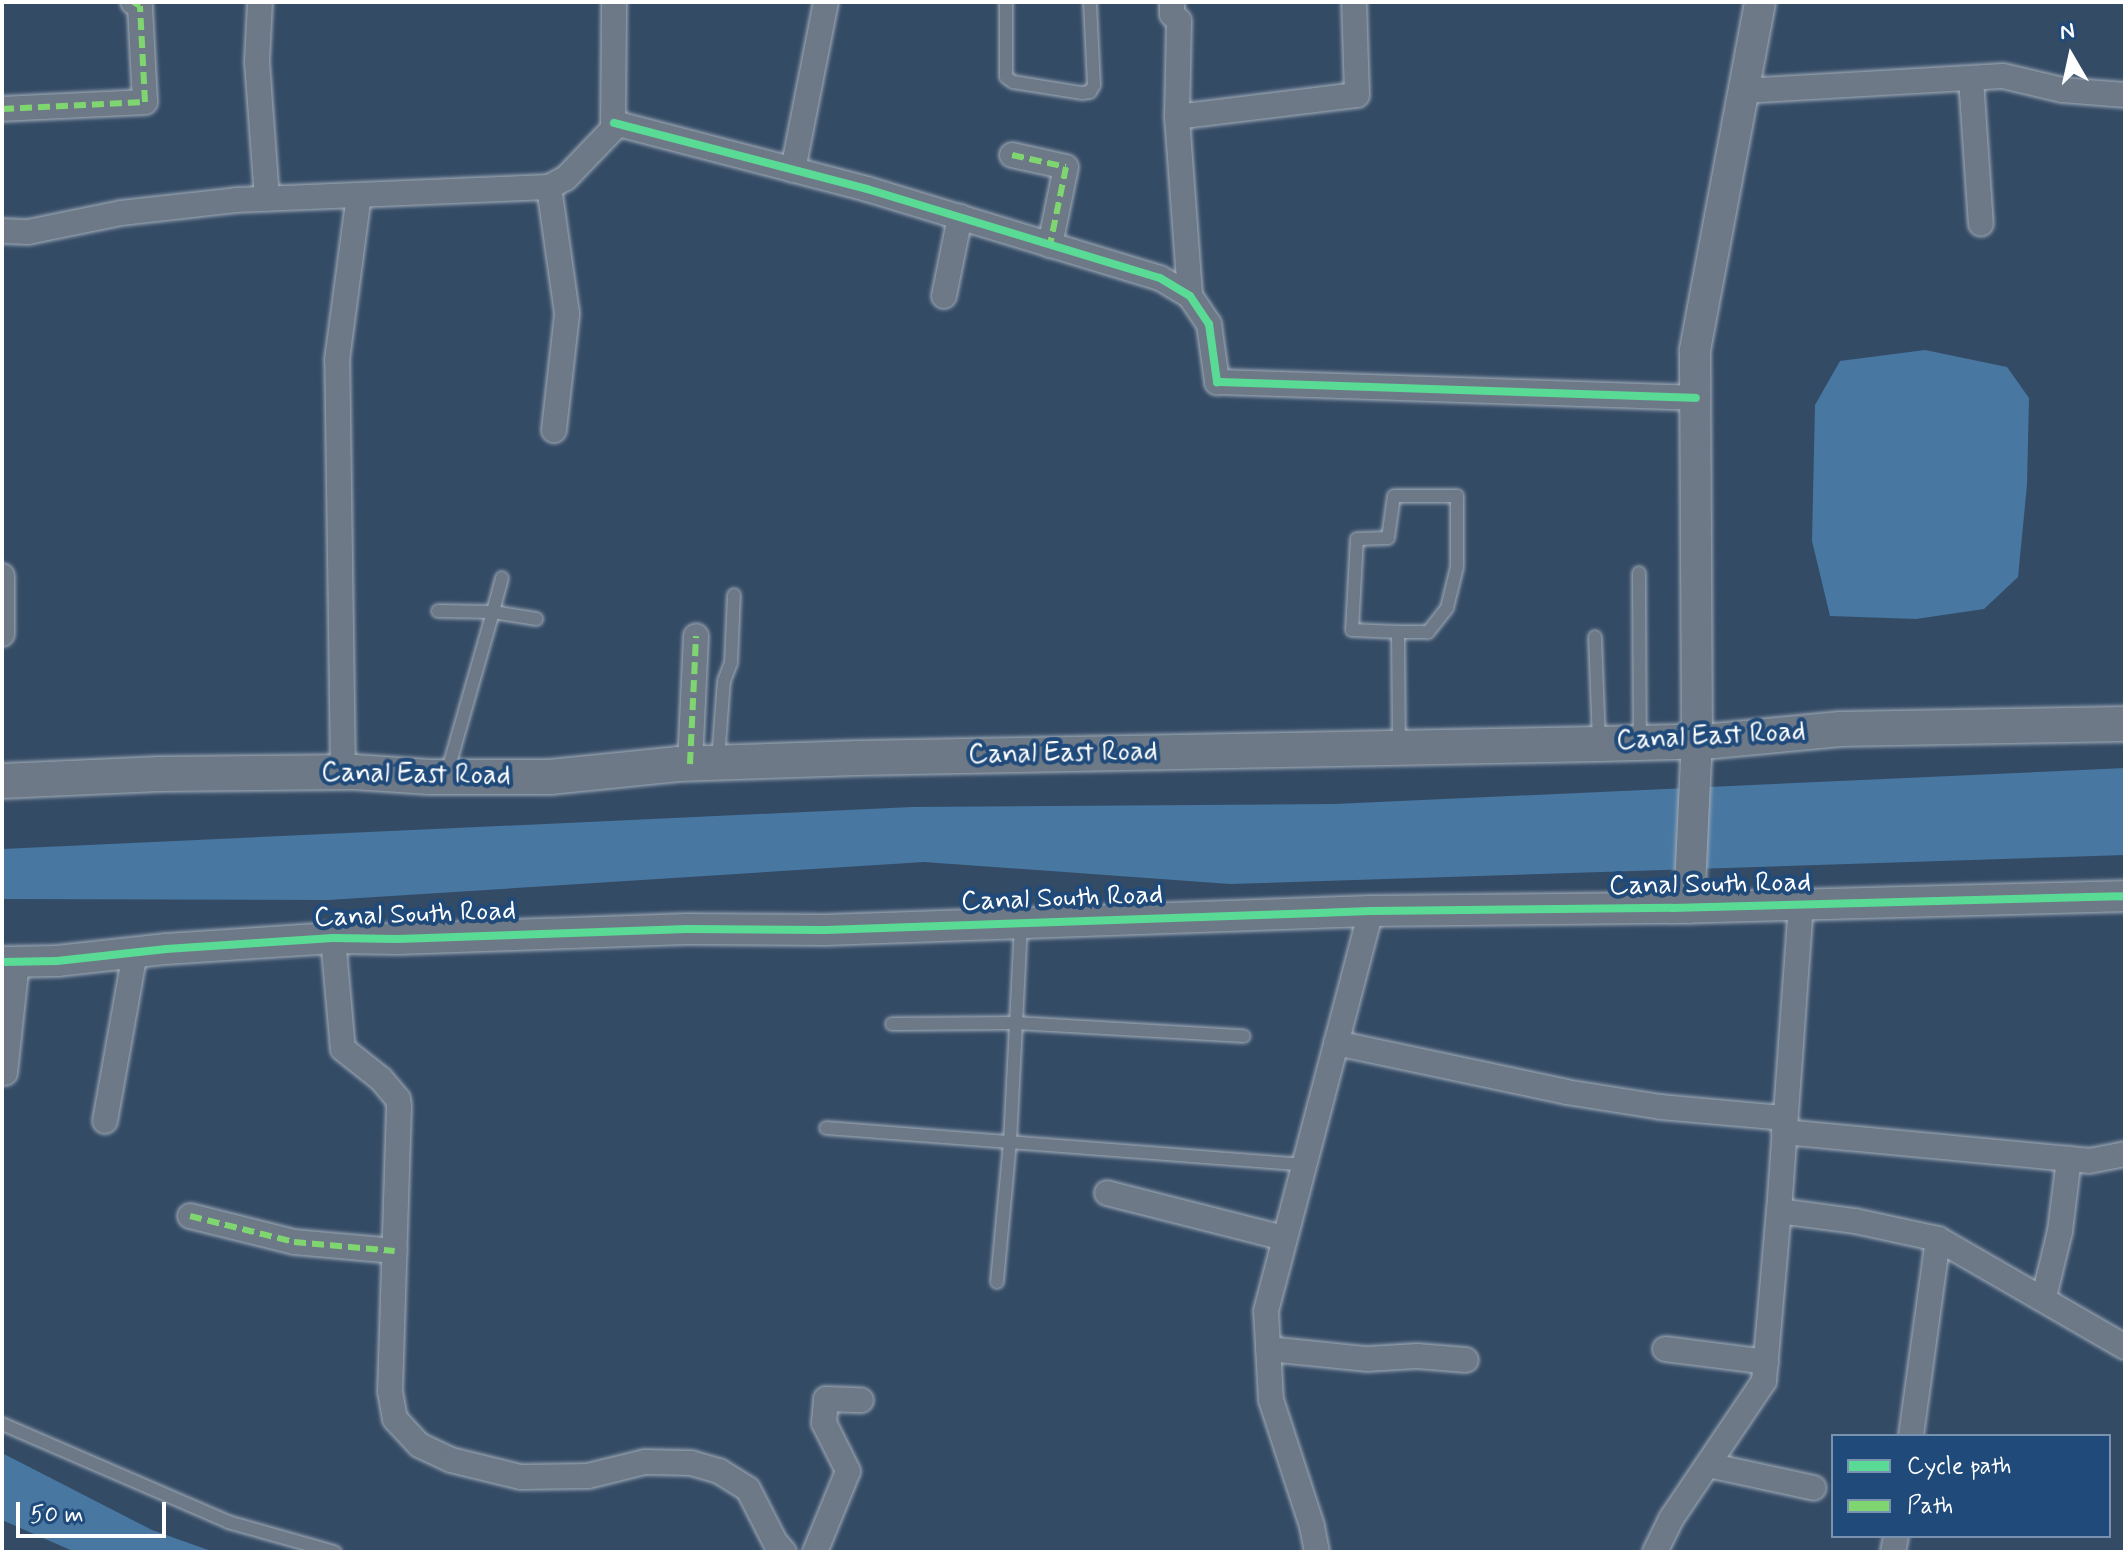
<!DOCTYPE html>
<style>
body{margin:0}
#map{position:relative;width:2127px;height:1554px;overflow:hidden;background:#344b65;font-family:Mynerve,sans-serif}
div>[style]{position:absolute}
.water>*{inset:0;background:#4877a1}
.roads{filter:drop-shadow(0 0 2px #a4aeba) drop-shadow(0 0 2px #a4aeba)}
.service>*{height:12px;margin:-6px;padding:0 6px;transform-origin:6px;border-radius:6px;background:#6d7986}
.minor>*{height:24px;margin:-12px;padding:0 12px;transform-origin:12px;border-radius:12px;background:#6d7986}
.tertiary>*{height:30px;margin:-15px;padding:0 15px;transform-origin:15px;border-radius:15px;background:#6d7986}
.secondary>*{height:34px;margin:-17px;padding:0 17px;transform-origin:17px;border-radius:17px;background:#6d7986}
.quiet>*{height:6px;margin-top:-3px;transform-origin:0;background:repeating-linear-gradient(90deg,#7fd670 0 12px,transparent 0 18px)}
.cycleway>*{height:8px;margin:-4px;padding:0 4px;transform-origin:4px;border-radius:4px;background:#5adb95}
span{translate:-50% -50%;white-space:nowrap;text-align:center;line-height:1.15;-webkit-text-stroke:8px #1f4a7a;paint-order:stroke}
.street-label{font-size:28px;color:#fff}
.frame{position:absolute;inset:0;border:4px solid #fff;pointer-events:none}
.legend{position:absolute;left:1831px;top:1434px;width:280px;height:104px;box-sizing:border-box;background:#1f4a7a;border:2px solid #7992af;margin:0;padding:10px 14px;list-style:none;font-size:24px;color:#fff}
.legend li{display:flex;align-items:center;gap:16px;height:40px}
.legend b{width:40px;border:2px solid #7992af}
.north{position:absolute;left:2031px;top:16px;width:80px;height:80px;-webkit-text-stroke:6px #1f4a7a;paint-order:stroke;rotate:351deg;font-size:22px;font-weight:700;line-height:32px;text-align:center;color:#fff}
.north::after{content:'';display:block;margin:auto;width:28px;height:36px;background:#fff;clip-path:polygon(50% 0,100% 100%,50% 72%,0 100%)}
.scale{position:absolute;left:16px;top:1502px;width:150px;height:36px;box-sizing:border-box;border:4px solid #fff;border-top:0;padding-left:10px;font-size:24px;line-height:28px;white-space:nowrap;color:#fff;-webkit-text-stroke:6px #1f4a7a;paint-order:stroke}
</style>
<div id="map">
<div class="water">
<div style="clip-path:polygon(1925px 350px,2007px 367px,2029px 398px,2027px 485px,2018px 577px,1984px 609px,1916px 619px,1830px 616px,1812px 541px,1815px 405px,1840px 361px)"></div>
<div style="clip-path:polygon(2125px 768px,2125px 855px,1230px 884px,924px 862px,328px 900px,2px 899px,2px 849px,912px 807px,1335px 804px)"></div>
<div style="clip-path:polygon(2px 1453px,152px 1530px,214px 1552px,75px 1552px,2px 1520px)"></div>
</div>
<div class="roads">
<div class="service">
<div style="left:1006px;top:2px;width:75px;rotate:90deg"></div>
<div style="left:1006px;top:77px;width:9px;rotate:36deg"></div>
<div style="left:1013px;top:82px;width:70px;rotate:9.1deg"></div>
<div style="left:1082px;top:93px;width:8px;rotate:-7deg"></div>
<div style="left:1090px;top:92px;width:8px;rotate:-60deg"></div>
<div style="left:1094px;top:85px;width:83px;rotate:-92.8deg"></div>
<div style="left:1639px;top:573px;width:167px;rotate:89.7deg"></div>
<div style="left:502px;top:578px;width:35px;rotate:105deg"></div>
<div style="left:493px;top:612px;width:44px;rotate:9.2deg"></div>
<div style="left:438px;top:611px;width:55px;rotate:1deg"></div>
<div style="left:493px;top:612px;width:168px;rotate:105.9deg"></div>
<div style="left:1398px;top:632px;width:46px;rotate:-177.5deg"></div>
<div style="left:1352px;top:630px;width:91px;rotate:-86.9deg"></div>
<div style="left:1357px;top:539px;width:31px;rotate:-2deg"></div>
<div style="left:1388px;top:538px;width:42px;rotate:-81.9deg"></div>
<div style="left:1394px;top:496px;width:63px"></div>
<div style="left:1457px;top:496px;width:71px;rotate:90deg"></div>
<div style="left:1457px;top:567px;width:42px;rotate:103.7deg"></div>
<div style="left:1447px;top:608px;width:31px;rotate:128deg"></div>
<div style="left:1428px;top:632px;width:30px;rotate:180deg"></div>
<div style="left:1398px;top:632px;width:112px;rotate:89.5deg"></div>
<div style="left:1595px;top:637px;width:104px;rotate:87.8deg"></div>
<div style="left:718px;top:760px;width:79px;rotate:-85.7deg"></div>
<div style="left:724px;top:681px;width:19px;rotate:-69deg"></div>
<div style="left:731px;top:663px;width:68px;rotate:-87.5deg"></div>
<div style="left:892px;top:1024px;width:124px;rotate:-0.5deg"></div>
<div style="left:1016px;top:1023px;width:228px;rotate:3.3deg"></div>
<div style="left:826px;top:1128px;width:478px;rotate:4.4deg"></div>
<div style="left:997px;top:1282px;width:141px;rotate:-84.7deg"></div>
<div style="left:1010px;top:1142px;width:219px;rotate:-87.1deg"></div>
<div style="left:2px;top:1424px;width:246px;rotate:23.4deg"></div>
<div style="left:228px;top:1522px;width:111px;rotate:15.7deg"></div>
</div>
<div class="minor">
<div style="left:260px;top:2px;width:60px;rotate:92.9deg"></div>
<div style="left:257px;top:62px;width:137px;rotate:85.8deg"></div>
<div style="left:1172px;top:2px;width:12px;rotate:90deg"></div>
<div style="left:1172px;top:14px;width:10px;rotate:45deg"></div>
<div style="left:1179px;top:21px;width:96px;rotate:91.2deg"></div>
<div style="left:1177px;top:117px;width:179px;rotate:85.8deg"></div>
<div style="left:1971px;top:79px;width:145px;rotate:86.1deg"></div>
<div style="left:1743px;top:91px;width:260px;rotate:-3.3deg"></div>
<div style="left:2003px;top:76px;width:61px;rotate:13.3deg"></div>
<div style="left:2062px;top:90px;width:63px;rotate:4.5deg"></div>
<div style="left:2px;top:109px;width:143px;rotate:-2.8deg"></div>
<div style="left:145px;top:102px;width:96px;rotate:-93deg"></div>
<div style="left:140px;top:6px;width:8px;rotate:-150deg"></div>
<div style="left:1177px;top:117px;width:181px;rotate:-7deg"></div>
<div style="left:1357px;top:95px;width:93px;rotate:-91.8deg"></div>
<div style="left:614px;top:123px;width:261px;rotate:14.6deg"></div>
<div style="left:867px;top:189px;width:306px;rotate:16.9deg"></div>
<div style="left:1160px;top:278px;width:35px;rotate:31deg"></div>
<div style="left:1190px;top:296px;width:34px;rotate:56deg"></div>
<div style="left:1209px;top:324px;width:59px;rotate:82.1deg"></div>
<div style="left:1217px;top:382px;width:479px;rotate:1.9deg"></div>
<div style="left:1012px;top:155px;width:55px;rotate:12.5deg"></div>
<div style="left:1066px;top:167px;width:80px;rotate:101.6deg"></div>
<div style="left:793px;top:170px;width:171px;rotate:-78.9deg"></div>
<div style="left:549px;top:187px;width:128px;rotate:81.9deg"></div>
<div style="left:567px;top:314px;width:117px;rotate:96.4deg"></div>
<div style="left:2px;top:231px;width:26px;rotate:2deg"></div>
<div style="left:28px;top:232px;width:95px;rotate:-11.5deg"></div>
<div style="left:121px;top:213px;width:116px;rotate:-6.4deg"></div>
<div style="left:236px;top:200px;width:313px;rotate:-2.4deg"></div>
<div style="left:549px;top:187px;width:19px;rotate:-28deg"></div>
<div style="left:566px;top:178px;width:68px;rotate:-46.2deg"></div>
<div style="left:613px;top:129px;width:127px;rotate:-89.5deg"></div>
<div style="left:944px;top:296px;width:81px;rotate:-78.6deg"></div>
<div style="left:2px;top:576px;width:58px;rotate:90deg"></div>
<div style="left:690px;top:764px;width:128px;rotate:-87.3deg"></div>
<div style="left:343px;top:772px;width:412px;rotate:-90.8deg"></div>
<div style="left:337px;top:360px;width:165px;rotate:-82.4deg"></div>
<div style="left:1801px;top:904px;width:308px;rotate:94.1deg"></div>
<div style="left:1779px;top:1211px;width:77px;rotate:7.5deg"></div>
<div style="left:1855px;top:1221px;width:85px;rotate:12.2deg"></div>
<div style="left:1938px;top:1239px;width:216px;rotate:30deg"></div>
<div style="left:333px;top:938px;width:111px;rotate:84.9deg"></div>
<div style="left:343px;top:1049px;width:48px;rotate:38.3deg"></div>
<div style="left:381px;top:1079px;width:26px;rotate:50deg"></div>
<div style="left:398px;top:1099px;width:7px;rotate:82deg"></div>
<div style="left:399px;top:1106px;width:285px;rotate:91.8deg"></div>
<div style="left:390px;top:1391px;width:28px;rotate:80deg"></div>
<div style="left:395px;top:1419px;width:35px;rotate:47deg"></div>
<div style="left:419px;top:1445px;width:35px;rotate:25deg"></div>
<div style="left:451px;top:1460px;width:72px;rotate:13.7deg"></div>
<div style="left:521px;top:1477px;width:67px;rotate:-0.9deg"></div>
<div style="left:588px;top:1476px;width:59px;rotate:-13.8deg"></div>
<div style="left:645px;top:1462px;width:46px;rotate:1.2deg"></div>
<div style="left:691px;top:1463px;width:29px;rotate:16deg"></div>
<div style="left:719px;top:1471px;width:34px;rotate:32deg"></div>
<div style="left:748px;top:1489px;width:59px;rotate:63deg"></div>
<div style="left:775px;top:1542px;width:13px;rotate:48deg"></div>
<div style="left:1336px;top:1043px;width:235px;rotate:12deg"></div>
<div style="left:1566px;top:1092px;width:96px;rotate:9deg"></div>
<div style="left:1661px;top:1107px;width:124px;rotate:5.1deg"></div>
<div style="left:5px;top:1073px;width:112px;rotate:-83.8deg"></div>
<div style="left:105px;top:1121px;width:172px;rotate:-79.9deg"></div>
<div style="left:1784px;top:1132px;width:306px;rotate:5.4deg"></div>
<div style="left:2089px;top:1161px;width:37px;rotate:-11deg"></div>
<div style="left:1107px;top:1193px;width:183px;rotate:14.3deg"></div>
<div style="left:190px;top:1216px;width:107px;rotate:14deg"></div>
<div style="left:294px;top:1242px;width:101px;rotate:5.1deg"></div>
<div style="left:2044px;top:1297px;width:68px;rotate:-76.4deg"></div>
<div style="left:2060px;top:1231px;width:73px;rotate:-82.9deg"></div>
<div style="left:1268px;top:1349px;width:100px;rotate:5.8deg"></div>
<div style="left:1367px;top:1359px;width:50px;rotate:-3.4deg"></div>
<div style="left:1417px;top:1356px;width:49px;rotate:4.7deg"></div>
<div style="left:1665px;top:1349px;width:102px;rotate:7.3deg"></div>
<div style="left:1911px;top:1436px;width:199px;rotate:-82.2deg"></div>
<div style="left:1708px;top:1465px;width:108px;rotate:12.2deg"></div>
<div style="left:815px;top:1552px;width:87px;rotate:-67.8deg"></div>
<div style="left:848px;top:1471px;width:54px;rotate:-116.6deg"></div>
<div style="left:824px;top:1423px;width:24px;rotate:-85deg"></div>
<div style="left:826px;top:1399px;width:35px;rotate:2deg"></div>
<div style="left:1317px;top:1552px;width:26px;rotate:-101deg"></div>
<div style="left:1312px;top:1526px;width:133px;rotate:-108deg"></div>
<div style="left:1271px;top:1400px;width:89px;rotate:-93.2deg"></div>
<div style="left:1266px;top:1311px;width:414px;rotate:-75.3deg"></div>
<div style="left:1655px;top:1552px;width:37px;rotate:-64deg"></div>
<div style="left:1671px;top:1519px;width:166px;rotate:-56deg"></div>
<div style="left:1764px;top:1381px;width:171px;rotate:-85deg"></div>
<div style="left:1893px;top:1552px;width:16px;rotate:-79deg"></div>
</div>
<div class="tertiary">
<div style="left:1689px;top:908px;width:167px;rotate:-87.3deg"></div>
<div style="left:1697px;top:741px;width:391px;rotate:-90.3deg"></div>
<div style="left:1695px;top:350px;width:354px;rotate:-79.4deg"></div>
<div style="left:2px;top:962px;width:55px;rotate:-1deg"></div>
<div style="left:57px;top:961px;width:110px;rotate:-6.3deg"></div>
<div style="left:166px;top:949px;width:167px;rotate:-3.8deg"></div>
<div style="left:333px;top:938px;width:65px;rotate:0.9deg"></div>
<div style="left:398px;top:939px;width:289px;rotate:-2deg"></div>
<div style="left:687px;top:929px;width:138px;rotate:0.4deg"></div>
<div style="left:825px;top:930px;width:546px;rotate:-1.99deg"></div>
<div style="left:1371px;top:911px;width:301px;rotate:-0.6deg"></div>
<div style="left:1672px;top:908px;width:453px;rotate:-1.5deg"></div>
</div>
<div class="secondary">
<div style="left:2px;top:781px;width:158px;rotate:-2.5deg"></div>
<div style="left:160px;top:774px;width:194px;rotate:-0.6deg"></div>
<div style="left:354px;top:772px;width:76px;rotate:3.8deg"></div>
<div style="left:430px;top:777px;width:120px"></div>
<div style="left:550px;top:777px;width:129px;rotate:-5.8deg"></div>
<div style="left:678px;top:764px;width:180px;rotate:-1.9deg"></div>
<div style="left:858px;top:758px;width:741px;rotate:-1.08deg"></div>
<div style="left:1599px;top:744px;width:115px;rotate:-1.5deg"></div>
<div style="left:1714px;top:741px;width:127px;rotate:-5.4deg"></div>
<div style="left:1840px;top:729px;width:285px;rotate:-1deg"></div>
</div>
</div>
<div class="quiet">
<div style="left:2px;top:109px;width:143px;rotate:-2.8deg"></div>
<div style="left:145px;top:102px;width:96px;rotate:-93deg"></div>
<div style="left:140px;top:6px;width:8px;rotate:-150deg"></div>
<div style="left:1012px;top:155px;width:55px;rotate:12.5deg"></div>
<div style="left:1066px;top:167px;width:80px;rotate:101.6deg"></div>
<div style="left:690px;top:764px;width:128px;rotate:-87.3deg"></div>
<div style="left:190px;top:1216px;width:107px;rotate:14deg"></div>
<div style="left:294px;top:1242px;width:101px;rotate:5.1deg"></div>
</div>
<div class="cycleway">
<div style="left:614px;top:123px;width:261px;rotate:14.6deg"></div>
<div style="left:867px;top:189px;width:306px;rotate:16.9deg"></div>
<div style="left:1160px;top:278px;width:35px;rotate:31deg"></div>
<div style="left:1190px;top:296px;width:34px;rotate:56deg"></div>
<div style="left:1209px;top:324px;width:59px;rotate:82.1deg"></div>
<div style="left:1217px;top:382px;width:479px;rotate:1.9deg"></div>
<div style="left:2px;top:962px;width:55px;rotate:-1deg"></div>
<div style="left:57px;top:961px;width:110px;rotate:-6.3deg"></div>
<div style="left:166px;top:949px;width:167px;rotate:-3.8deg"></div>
<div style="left:333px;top:938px;width:65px;rotate:0.9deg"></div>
<div style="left:398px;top:939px;width:289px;rotate:-2deg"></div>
<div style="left:687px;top:929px;width:138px;rotate:0.4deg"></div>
<div style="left:825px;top:930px;width:546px;rotate:-1.99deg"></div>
<div style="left:1371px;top:911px;width:301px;rotate:-0.6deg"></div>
<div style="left:1672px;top:908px;width:453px;rotate:-1.5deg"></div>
</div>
<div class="street-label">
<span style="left:1711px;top:737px;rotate:-3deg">Canal East Road</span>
<span style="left:1063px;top:754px;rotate:-1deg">Canal East Road</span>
<span style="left:416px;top:775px;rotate:1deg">Canal East Road</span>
<span style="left:1710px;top:885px;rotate:-1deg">Canal South Road</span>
<span style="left:1062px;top:899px;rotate:-2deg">Canal South Road</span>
<span style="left:415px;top:915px;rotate:-2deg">Canal South Road</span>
</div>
<div class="frame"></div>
<ul class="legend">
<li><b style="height:10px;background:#5adb95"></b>Cycle path</li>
<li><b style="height:10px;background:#7fd670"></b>Path</li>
</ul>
<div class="north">N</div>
<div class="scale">50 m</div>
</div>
